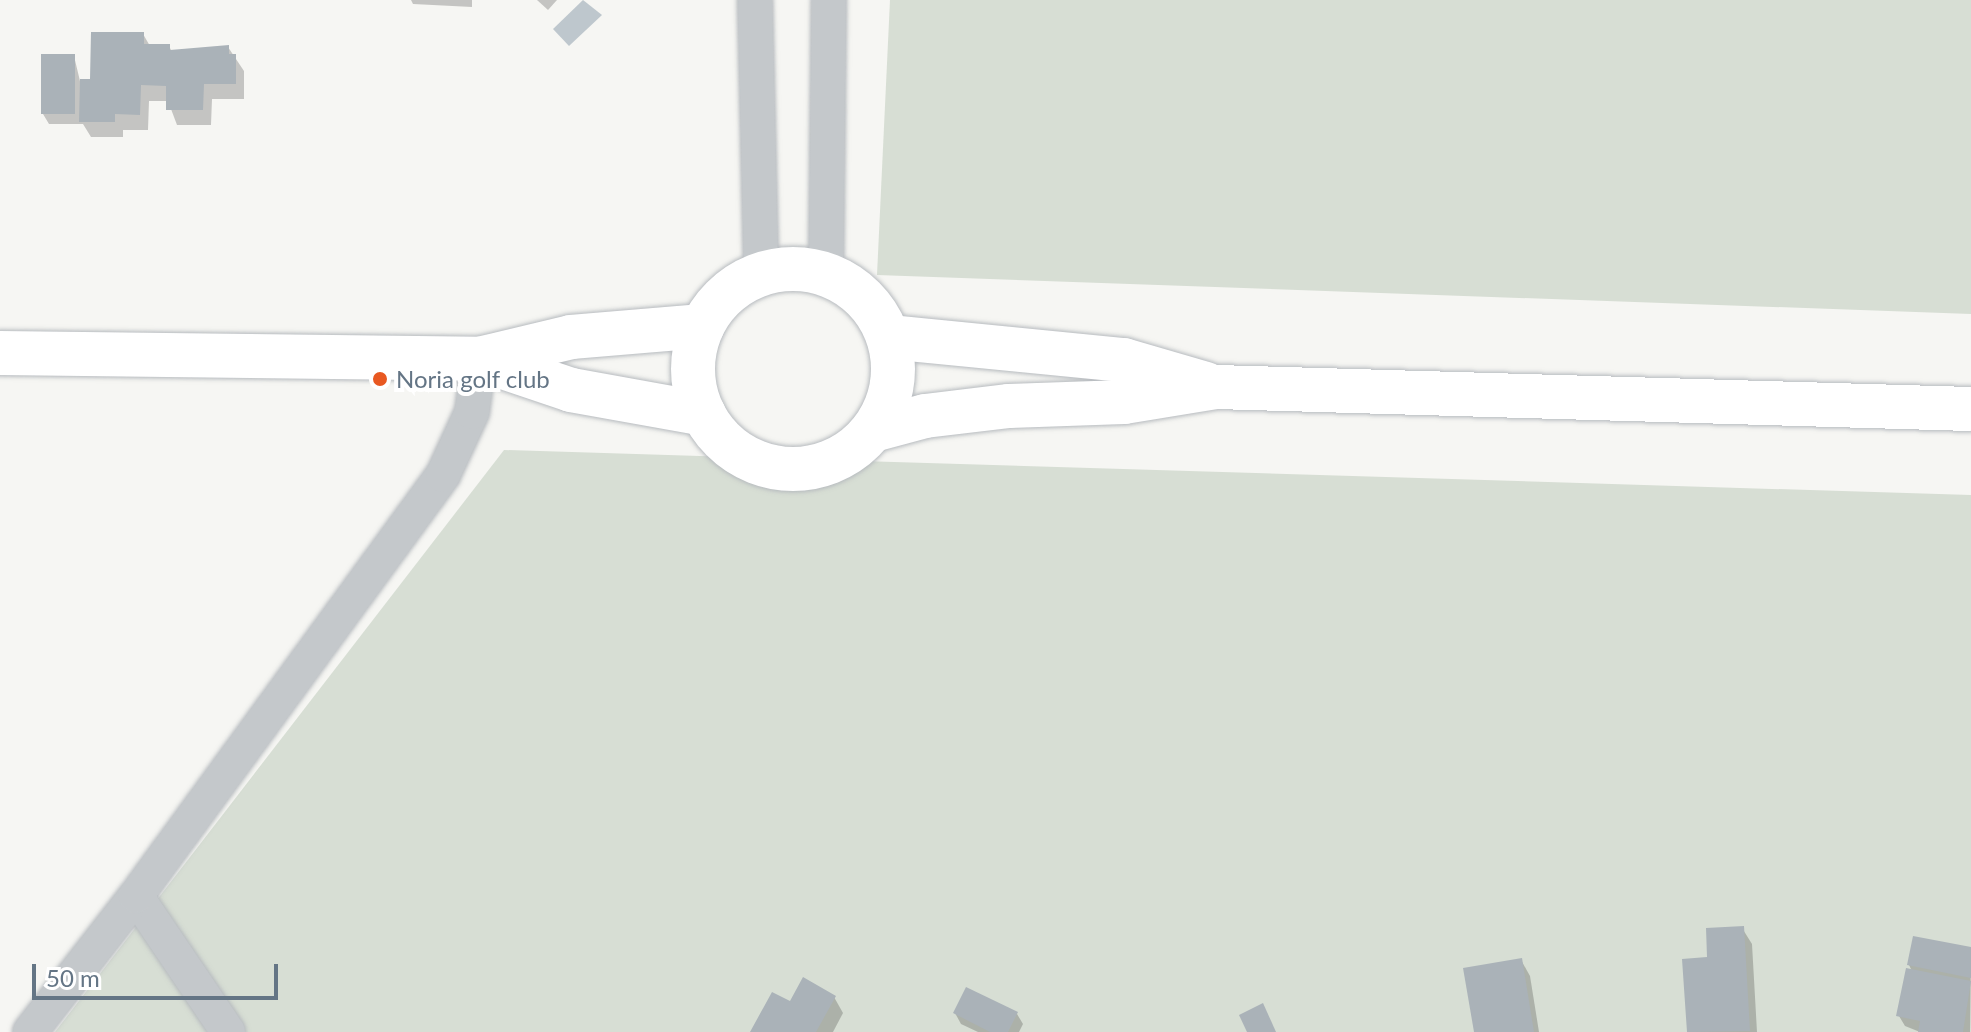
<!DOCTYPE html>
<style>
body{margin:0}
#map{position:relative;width:1971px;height:1032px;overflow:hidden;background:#f6f6f3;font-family:Lato,sans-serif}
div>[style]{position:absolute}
.green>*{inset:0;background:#d7ded4}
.water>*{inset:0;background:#bec7cd}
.shadow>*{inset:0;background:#0003}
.building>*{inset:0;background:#aab2b8}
.roads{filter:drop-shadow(0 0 2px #b7bbbf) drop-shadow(0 0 2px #b7bbbf)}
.minor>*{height:34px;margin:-17px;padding:0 17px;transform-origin:17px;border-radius:17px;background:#c4c8cb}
.major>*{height:44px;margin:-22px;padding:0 22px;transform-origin:22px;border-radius:22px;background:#fff}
.major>.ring{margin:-22px;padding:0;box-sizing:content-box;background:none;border:44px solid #fff;border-radius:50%}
.dots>*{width:22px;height:22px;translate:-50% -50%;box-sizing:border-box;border:4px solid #fff;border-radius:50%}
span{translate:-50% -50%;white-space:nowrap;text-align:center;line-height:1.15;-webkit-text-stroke:8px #fff;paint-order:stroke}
.poi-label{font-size:24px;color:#647585}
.left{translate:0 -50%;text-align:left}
.scale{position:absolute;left:32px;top:964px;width:246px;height:36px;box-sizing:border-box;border:4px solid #647585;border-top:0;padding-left:10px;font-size:24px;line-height:28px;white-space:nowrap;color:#647585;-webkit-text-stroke:6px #fff;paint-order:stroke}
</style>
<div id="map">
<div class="green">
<div style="clip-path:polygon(890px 0,1971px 0,1971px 314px,877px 275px)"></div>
<div style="clip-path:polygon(504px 450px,1971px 495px,1971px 1032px,55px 1032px)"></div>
</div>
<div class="water">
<div style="clip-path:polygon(583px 0,602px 15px,569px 46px,553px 29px)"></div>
</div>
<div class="shadow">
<div style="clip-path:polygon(411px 0,472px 0,472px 7px,413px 4px)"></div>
<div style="clip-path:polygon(537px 0,557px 0,548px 10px)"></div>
<div style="clip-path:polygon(143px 34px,150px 46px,169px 46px,172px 52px,228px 47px,244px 71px,244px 99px,212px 99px,211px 125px,177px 125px,168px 101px,149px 101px,148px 130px,123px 130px,123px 137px,91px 137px,83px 124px,49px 124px,43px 114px,74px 56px,80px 81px,92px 81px)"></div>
<div style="clip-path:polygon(1742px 928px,1752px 944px,1757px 1032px,1689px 1032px,1685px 961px,1709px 959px)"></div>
<div style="clip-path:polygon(1971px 949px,1970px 1032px,1920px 1032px,1905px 1026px,1899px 1016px,1912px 971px,1909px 965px)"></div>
<div style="clip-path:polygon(1521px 960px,1530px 976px,1539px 1032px,1476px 1032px)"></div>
<div style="clip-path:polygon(834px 997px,843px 1013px,833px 1032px,753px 1032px,791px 1004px)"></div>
<div style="clip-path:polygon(955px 1013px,1017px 1014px,1023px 1024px,1019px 1032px,978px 1032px,961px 1024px)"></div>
</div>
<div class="building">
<div style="clip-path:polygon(91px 32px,144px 32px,144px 44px,170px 44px,170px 50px,229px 45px,229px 54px,236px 54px,236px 84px,204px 84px,203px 110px,166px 110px,166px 86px,141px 85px,140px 115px,115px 114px,115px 122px,79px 122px,80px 79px,90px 79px)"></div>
<div style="clip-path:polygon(41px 54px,75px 54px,75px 114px,41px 114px)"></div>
<div style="clip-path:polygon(1744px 926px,1750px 1031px,1687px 1032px,1682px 959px,1707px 957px,1706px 928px)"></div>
<div style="clip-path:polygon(1913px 936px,1971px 947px,1971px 978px,1907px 965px)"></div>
<div style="clip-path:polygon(1522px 958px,1534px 1032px,1474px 1032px,1463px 968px)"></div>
<div style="clip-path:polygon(1906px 968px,1971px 981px,1963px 1032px,1918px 1032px,1920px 1021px,1896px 1016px)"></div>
<div style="clip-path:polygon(803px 977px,836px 996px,816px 1032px,750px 1032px,772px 992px,790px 1001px)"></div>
<div style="clip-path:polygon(966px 987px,1018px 1012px,1008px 1032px,990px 1032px,953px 1013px)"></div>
<div style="clip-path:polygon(1263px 1003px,1276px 1032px,1247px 1032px,1239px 1015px)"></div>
</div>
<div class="roads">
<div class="minor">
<div style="left:755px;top:0;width:274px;rotate:88.7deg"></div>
<div style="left:826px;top:273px;width:273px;rotate:-89.4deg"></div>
<div style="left:136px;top:896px;width:164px;rotate:55.9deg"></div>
<div style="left:30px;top:1032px;width:172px;rotate:-52.1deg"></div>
<div style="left:136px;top:896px;width:521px;rotate:-53.9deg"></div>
<div style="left:443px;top:475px;width:69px;rotate:-65.3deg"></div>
<div style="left:472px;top:412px;width:53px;rotate:-82.5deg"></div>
</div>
<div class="major">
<div class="ring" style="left:693px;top:269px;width:156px;height:156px"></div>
<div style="left:889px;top:337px;width:236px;rotate:5.6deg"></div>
<div style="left:1124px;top:360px;width:85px;rotate:16.3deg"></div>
<div style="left:0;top:353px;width:479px;rotate:0.7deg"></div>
<div style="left:479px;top:359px;width:95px;rotate:-13.4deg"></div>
<div style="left:571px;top:337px;width:132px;rotate:-4.8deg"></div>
<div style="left:479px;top:359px;width:97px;rotate:18.6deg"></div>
<div style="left:571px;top:390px;width:135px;rotate:10.2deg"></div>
<div style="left:873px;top:430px;width:54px;rotate:-15.1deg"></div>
<div style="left:925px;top:416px;width:85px;rotate:-6.8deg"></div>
<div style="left:1009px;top:406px;width:115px;rotate:-2deg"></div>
<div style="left:1124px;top:402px;width:93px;rotate:-9.3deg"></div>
<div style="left:1216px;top:387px;width:755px;rotate:1.67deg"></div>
</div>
</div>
<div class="dots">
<div style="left:380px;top:379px;background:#e85821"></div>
</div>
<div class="poi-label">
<span class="left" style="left:396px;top:379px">Noria golf club</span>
</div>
<div class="scale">50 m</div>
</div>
